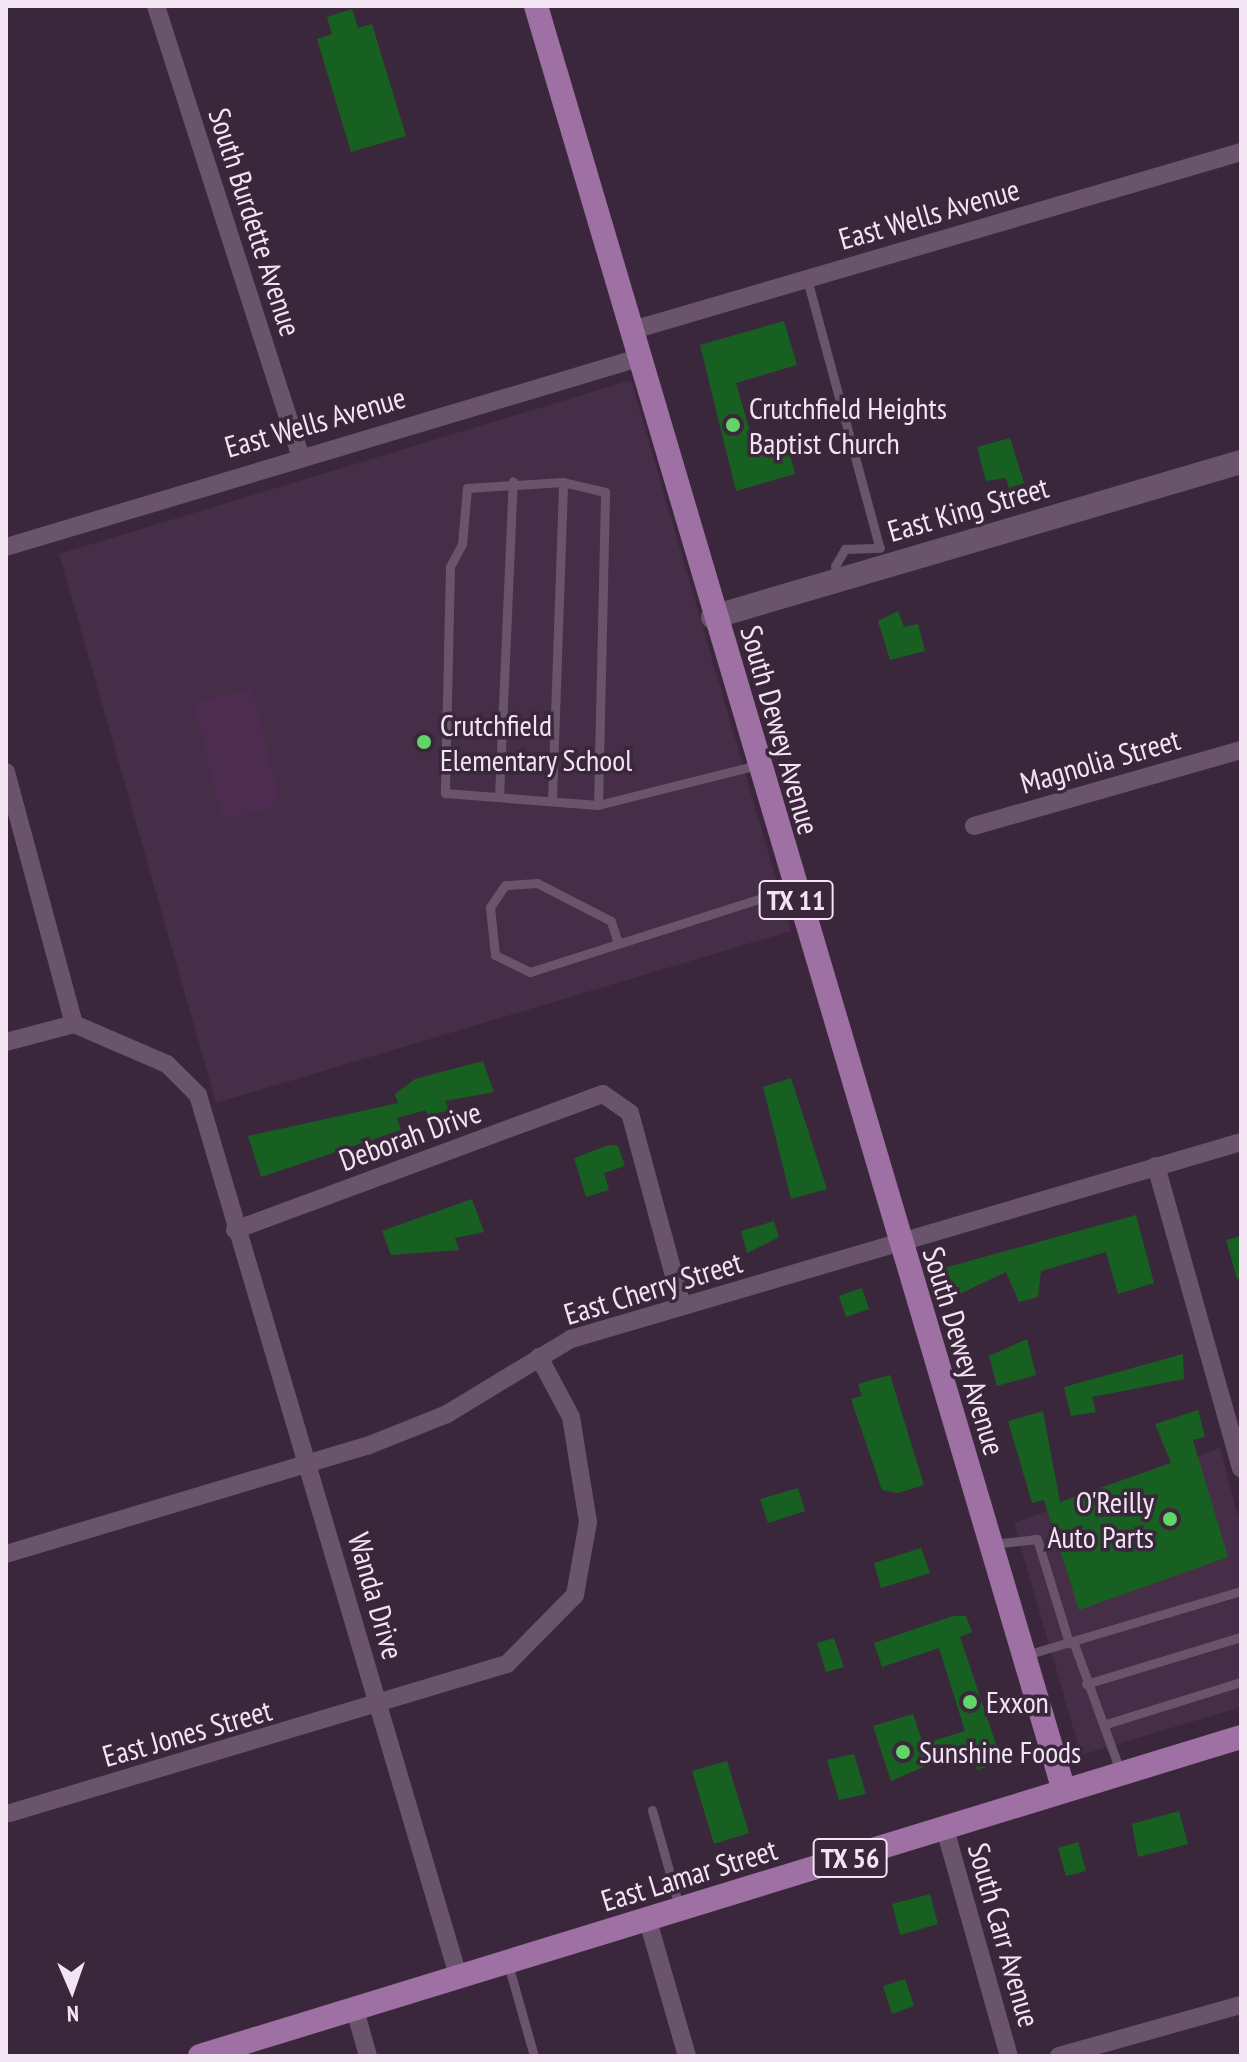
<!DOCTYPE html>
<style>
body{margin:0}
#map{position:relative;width:1247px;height:2062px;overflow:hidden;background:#3b273c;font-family:"PT Sans Narrow",sans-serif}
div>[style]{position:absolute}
.built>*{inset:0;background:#462e48}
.green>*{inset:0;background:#4c2c4f}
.building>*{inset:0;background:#186021}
.lane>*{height:9px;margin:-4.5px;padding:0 4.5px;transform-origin:4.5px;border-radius:4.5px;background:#6a546c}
.street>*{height:18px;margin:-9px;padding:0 9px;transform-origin:9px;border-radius:9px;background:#6a546c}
.secondary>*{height:24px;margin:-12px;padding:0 12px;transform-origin:12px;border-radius:12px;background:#6a546c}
.primary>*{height:24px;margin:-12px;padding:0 12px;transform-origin:12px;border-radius:12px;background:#9f70a3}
.dots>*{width:22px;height:22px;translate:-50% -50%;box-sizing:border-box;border:4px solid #3b273c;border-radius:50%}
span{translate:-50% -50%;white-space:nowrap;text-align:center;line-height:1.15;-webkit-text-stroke:7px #3b273c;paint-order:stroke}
.shield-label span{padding:2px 6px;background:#3b273c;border:2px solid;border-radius:6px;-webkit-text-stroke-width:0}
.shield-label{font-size:28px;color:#f2e4f2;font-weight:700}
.street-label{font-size:30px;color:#f2e4f2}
.poi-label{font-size:30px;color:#f2e4f2}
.left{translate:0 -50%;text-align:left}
.right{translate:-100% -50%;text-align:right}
.frame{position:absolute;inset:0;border:8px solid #f2e4f2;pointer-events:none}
.north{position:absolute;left:32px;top:1950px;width:80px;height:80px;-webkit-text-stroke:6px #3b273c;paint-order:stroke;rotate:178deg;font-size:22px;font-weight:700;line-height:32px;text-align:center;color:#f2e4f2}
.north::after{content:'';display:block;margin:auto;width:28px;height:36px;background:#f2e4f2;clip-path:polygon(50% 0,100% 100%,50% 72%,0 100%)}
</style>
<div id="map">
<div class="built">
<div style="clip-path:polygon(631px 380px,791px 931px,216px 1103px,59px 554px)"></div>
<div style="clip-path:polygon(1220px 1448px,1241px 1528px,1241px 1707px,1081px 1755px,1014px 1523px)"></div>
</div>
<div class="green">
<div style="clip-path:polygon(252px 689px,281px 806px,222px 820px,194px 703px)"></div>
</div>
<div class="building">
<div style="clip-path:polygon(352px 9px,358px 28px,372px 24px,406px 136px,351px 152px,317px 39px,332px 34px,327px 17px)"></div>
<div style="clip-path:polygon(784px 321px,797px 365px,736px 383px,756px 453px,787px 444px,795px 474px,736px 491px,700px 345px)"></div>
<div style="clip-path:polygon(1010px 438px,1024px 483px,1009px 488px,1006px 478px,986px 481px,977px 447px)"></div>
<div style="clip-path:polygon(898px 611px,904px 627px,918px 624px,925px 651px,890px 660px,878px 621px)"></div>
<div style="clip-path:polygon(483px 1061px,494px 1092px,445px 1101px,449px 1110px,428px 1116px,426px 1110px,397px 1118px,401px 1130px,261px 1177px,248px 1136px,398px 1103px,395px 1094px,415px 1079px)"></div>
<div style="clip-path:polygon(791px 1078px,827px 1189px,791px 1199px,763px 1087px)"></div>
<div style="clip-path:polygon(609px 1145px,618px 1146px,625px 1166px,604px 1173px,609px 1190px,586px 1197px,574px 1158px)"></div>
<div style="clip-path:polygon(472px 1199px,484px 1232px,455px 1238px,459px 1250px,391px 1255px,382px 1231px)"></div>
<div style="clip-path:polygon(1136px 1215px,1154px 1283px,1118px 1294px,1106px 1252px,1041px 1271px,1038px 1297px,1019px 1302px,1006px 1272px,947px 1300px,937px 1270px)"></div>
<div style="clip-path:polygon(774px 1221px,779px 1237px,747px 1253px,741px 1231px)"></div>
<div style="clip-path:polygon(1241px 1236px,1241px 1278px,1237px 1279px,1226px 1240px)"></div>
<div style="clip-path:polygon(862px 1288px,869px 1309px,846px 1317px,839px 1296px)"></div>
<div style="clip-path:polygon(1027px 1339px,1036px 1375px,997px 1386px,989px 1356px)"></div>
<div style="clip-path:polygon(1183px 1354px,1184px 1379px,1092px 1397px,1096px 1412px,1071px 1416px,1064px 1387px)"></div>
<div style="clip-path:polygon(890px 1375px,924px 1485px,898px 1493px,882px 1490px,851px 1399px,862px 1396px,858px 1384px)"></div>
<div style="clip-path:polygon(1198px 1410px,1205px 1437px,1193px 1440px,1228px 1557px,1079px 1610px,1044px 1500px,1032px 1503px,1008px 1421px,1043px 1411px,1060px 1502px,1171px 1463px,1155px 1424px)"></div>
<div style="clip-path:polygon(798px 1488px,805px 1511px,768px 1523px,760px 1499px)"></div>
<div style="clip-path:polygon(921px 1548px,930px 1573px,881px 1588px,874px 1563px)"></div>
<div style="clip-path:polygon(953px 1616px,966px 1616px,972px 1632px,960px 1637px,1002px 1762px,977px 1770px,970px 1747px,891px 1781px,873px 1726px,913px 1714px,923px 1744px,965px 1731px,939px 1648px,882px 1667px,874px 1643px)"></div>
<div style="clip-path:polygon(834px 1638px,844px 1667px,826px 1672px,817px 1643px)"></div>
<div style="clip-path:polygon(854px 1754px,866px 1794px,839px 1800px,827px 1760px)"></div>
<div style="clip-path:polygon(727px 1761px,749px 1833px,714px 1844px,692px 1771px)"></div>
<div style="clip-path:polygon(1179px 1811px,1188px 1844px,1138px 1857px,1132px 1824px)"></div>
<div style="clip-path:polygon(1078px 1842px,1086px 1871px,1066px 1876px,1058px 1848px)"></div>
<div style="clip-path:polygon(930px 1894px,938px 1924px,900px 1935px,892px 1904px)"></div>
<div style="clip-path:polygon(905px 1979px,914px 2006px,892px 2014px,883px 1986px)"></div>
</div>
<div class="lane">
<div style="left:807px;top:279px;width:277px;rotate:74.9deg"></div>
<div style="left:838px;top:578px;width:12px;rotate:-104deg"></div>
<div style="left:835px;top:566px;width:20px;rotate:-60deg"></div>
<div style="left:845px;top:549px;width:35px;rotate:-2deg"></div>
<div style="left:499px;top:797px;width:316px;rotate:-87.5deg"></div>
<div style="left:552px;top:801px;width:319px;rotate:-88deg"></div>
<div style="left:598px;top:805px;width:313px;rotate:-88.7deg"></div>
<div style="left:605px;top:492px;width:43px;rotate:-166.6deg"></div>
<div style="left:563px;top:482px;width:96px;rotate:176.4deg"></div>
<div style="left:467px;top:488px;width:56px;rotate:95.1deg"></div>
<div style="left:462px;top:544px;width:26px;rotate:118deg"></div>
<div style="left:450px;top:567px;width:226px;rotate:91.3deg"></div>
<div style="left:445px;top:793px;width:153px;rotate:4.5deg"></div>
<div style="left:598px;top:805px;width:164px;rotate:-14.1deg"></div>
<div style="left:618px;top:943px;width:23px;rotate:-108deg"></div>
<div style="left:611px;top:921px;width:83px;rotate:-152.8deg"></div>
<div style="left:537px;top:883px;width:32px;rotate:176deg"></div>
<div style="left:505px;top:885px;width:27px;rotate:124deg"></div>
<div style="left:490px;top:907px;width:48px;rotate:84.1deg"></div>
<div style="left:495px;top:955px;width:39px;rotate:26deg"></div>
<div style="left:530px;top:972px;width:276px;rotate:-17.7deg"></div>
<div style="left:992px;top:1544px;width:45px;rotate:-6.3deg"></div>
<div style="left:1037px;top:1539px;width:109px;rotate:72.9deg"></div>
<div style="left:1073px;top:1641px;width:138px;rotate:70.1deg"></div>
<div style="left:1026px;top:1655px;width:224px;rotate:-16.6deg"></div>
<div style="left:1086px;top:1684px;width:162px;rotate:-16.9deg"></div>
<div style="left:1106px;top:1724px;width:141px;rotate:-17.3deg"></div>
<div style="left:652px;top:1810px;width:100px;rotate:74.3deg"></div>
<div style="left:508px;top:1964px;width:96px;rotate:74.2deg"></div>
</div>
<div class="street">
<div style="left:156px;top:6px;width:472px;rotate:72.2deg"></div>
<div style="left:633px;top:330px;width:634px;rotate:-16.32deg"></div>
<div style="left:6px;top:547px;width:664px;rotate:-16.63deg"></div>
<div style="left:6px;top:772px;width:261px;rotate:74.9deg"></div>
<div style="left:74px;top:1024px;width:101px;rotate:23.3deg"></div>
<div style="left:167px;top:1064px;width:44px;rotate:45deg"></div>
<div style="left:198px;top:1095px;width:922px;rotate:73.55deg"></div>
<div style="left:974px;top:826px;width:278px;rotate:-15.9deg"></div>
<div style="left:6px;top:1042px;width:70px;rotate:-14.8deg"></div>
<div style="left:1156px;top:1166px;width:314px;rotate:74.3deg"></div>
<div style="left:235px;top:1230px;width:392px;rotate:-20.3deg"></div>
<div style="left:603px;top:1094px;width:33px;rotate:35deg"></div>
<div style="left:630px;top:1113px;width:200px;rotate:74.9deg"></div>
<div style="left:6px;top:1554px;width:377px;rotate:-16.7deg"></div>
<div style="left:367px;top:1446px;width:86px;rotate:-21.8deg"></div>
<div style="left:447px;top:1414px;width:145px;rotate:-31.2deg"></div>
<div style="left:571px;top:1339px;width:698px;rotate:-16.38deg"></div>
<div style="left:10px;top:1813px;width:519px;rotate:-16.69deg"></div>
<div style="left:507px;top:1664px;width:97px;rotate:-45.4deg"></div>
<div style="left:575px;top:1595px;width:74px;rotate:-79.9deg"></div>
<div style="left:588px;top:1522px;width:106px;rotate:-99.2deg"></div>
<div style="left:571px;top:1417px;width:68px;rotate:-118.1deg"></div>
<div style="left:945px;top:1829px;width:236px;rotate:74.3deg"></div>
<div style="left:648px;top:1921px;width:141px;rotate:73.9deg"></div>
<div style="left:355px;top:2010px;width:48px;rotate:74.2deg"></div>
<div style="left:1059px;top:2056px;width:189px;rotate:-15.7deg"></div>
</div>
<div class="secondary">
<div style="left:713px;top:617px;width:550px;rotate:-16.36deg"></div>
</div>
<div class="primary">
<div style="left:536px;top:6px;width:1861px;rotate:73.52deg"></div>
<div style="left:200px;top:2056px;width:1089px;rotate:-17.04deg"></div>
</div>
<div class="dots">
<div style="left:733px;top:425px;background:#61d46a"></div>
<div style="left:424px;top:742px;background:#61d46a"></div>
<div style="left:1170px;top:1519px;background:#61d46a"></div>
<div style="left:970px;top:1702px;background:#61d46a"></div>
<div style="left:903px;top:1752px;background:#61d46a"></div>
</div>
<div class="shield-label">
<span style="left:796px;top:900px">TX 11</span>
<span style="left:850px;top:1858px">TX 56</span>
</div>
<div class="street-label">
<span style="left:929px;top:214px;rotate:-16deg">East Wells Avenue</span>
<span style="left:255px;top:222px;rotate:72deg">South Burdette Avenue</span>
<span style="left:315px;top:422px;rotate:-16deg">East Wells Avenue</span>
<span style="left:968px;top:509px;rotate:-16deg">East King Street</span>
<span style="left:780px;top:730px;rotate:74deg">South Dewey Avenue</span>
<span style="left:1100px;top:761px;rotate:-16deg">Magnolia Street</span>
<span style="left:410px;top:1136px;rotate:-20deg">Deborah Drive</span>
<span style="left:653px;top:1288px;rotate:-17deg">East Cherry Street</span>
<span style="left:964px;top:1351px;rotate:73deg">South Dewey Avenue</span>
<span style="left:376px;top:1596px;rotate:74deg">Wanda Drive</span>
<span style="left:187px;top:1733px;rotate:-16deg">East Jones Street</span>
<span style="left:689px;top:1875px;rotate:-17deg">East Lamar Street</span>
<span style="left:1004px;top:1935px;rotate:74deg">South Carr Avenue</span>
</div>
<div class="poi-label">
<span class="left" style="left:749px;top:425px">Crutchfield Heights<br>Baptist Church</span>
<span class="left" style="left:440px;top:742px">Crutchfield<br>Elementary School</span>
<span class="right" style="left:1154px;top:1519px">O'Reilly<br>Auto Parts</span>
<span class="left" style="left:986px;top:1702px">Exxon</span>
<span class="left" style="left:919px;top:1752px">Sunshine Foods</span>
</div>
<div class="frame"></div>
<div class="north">N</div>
</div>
